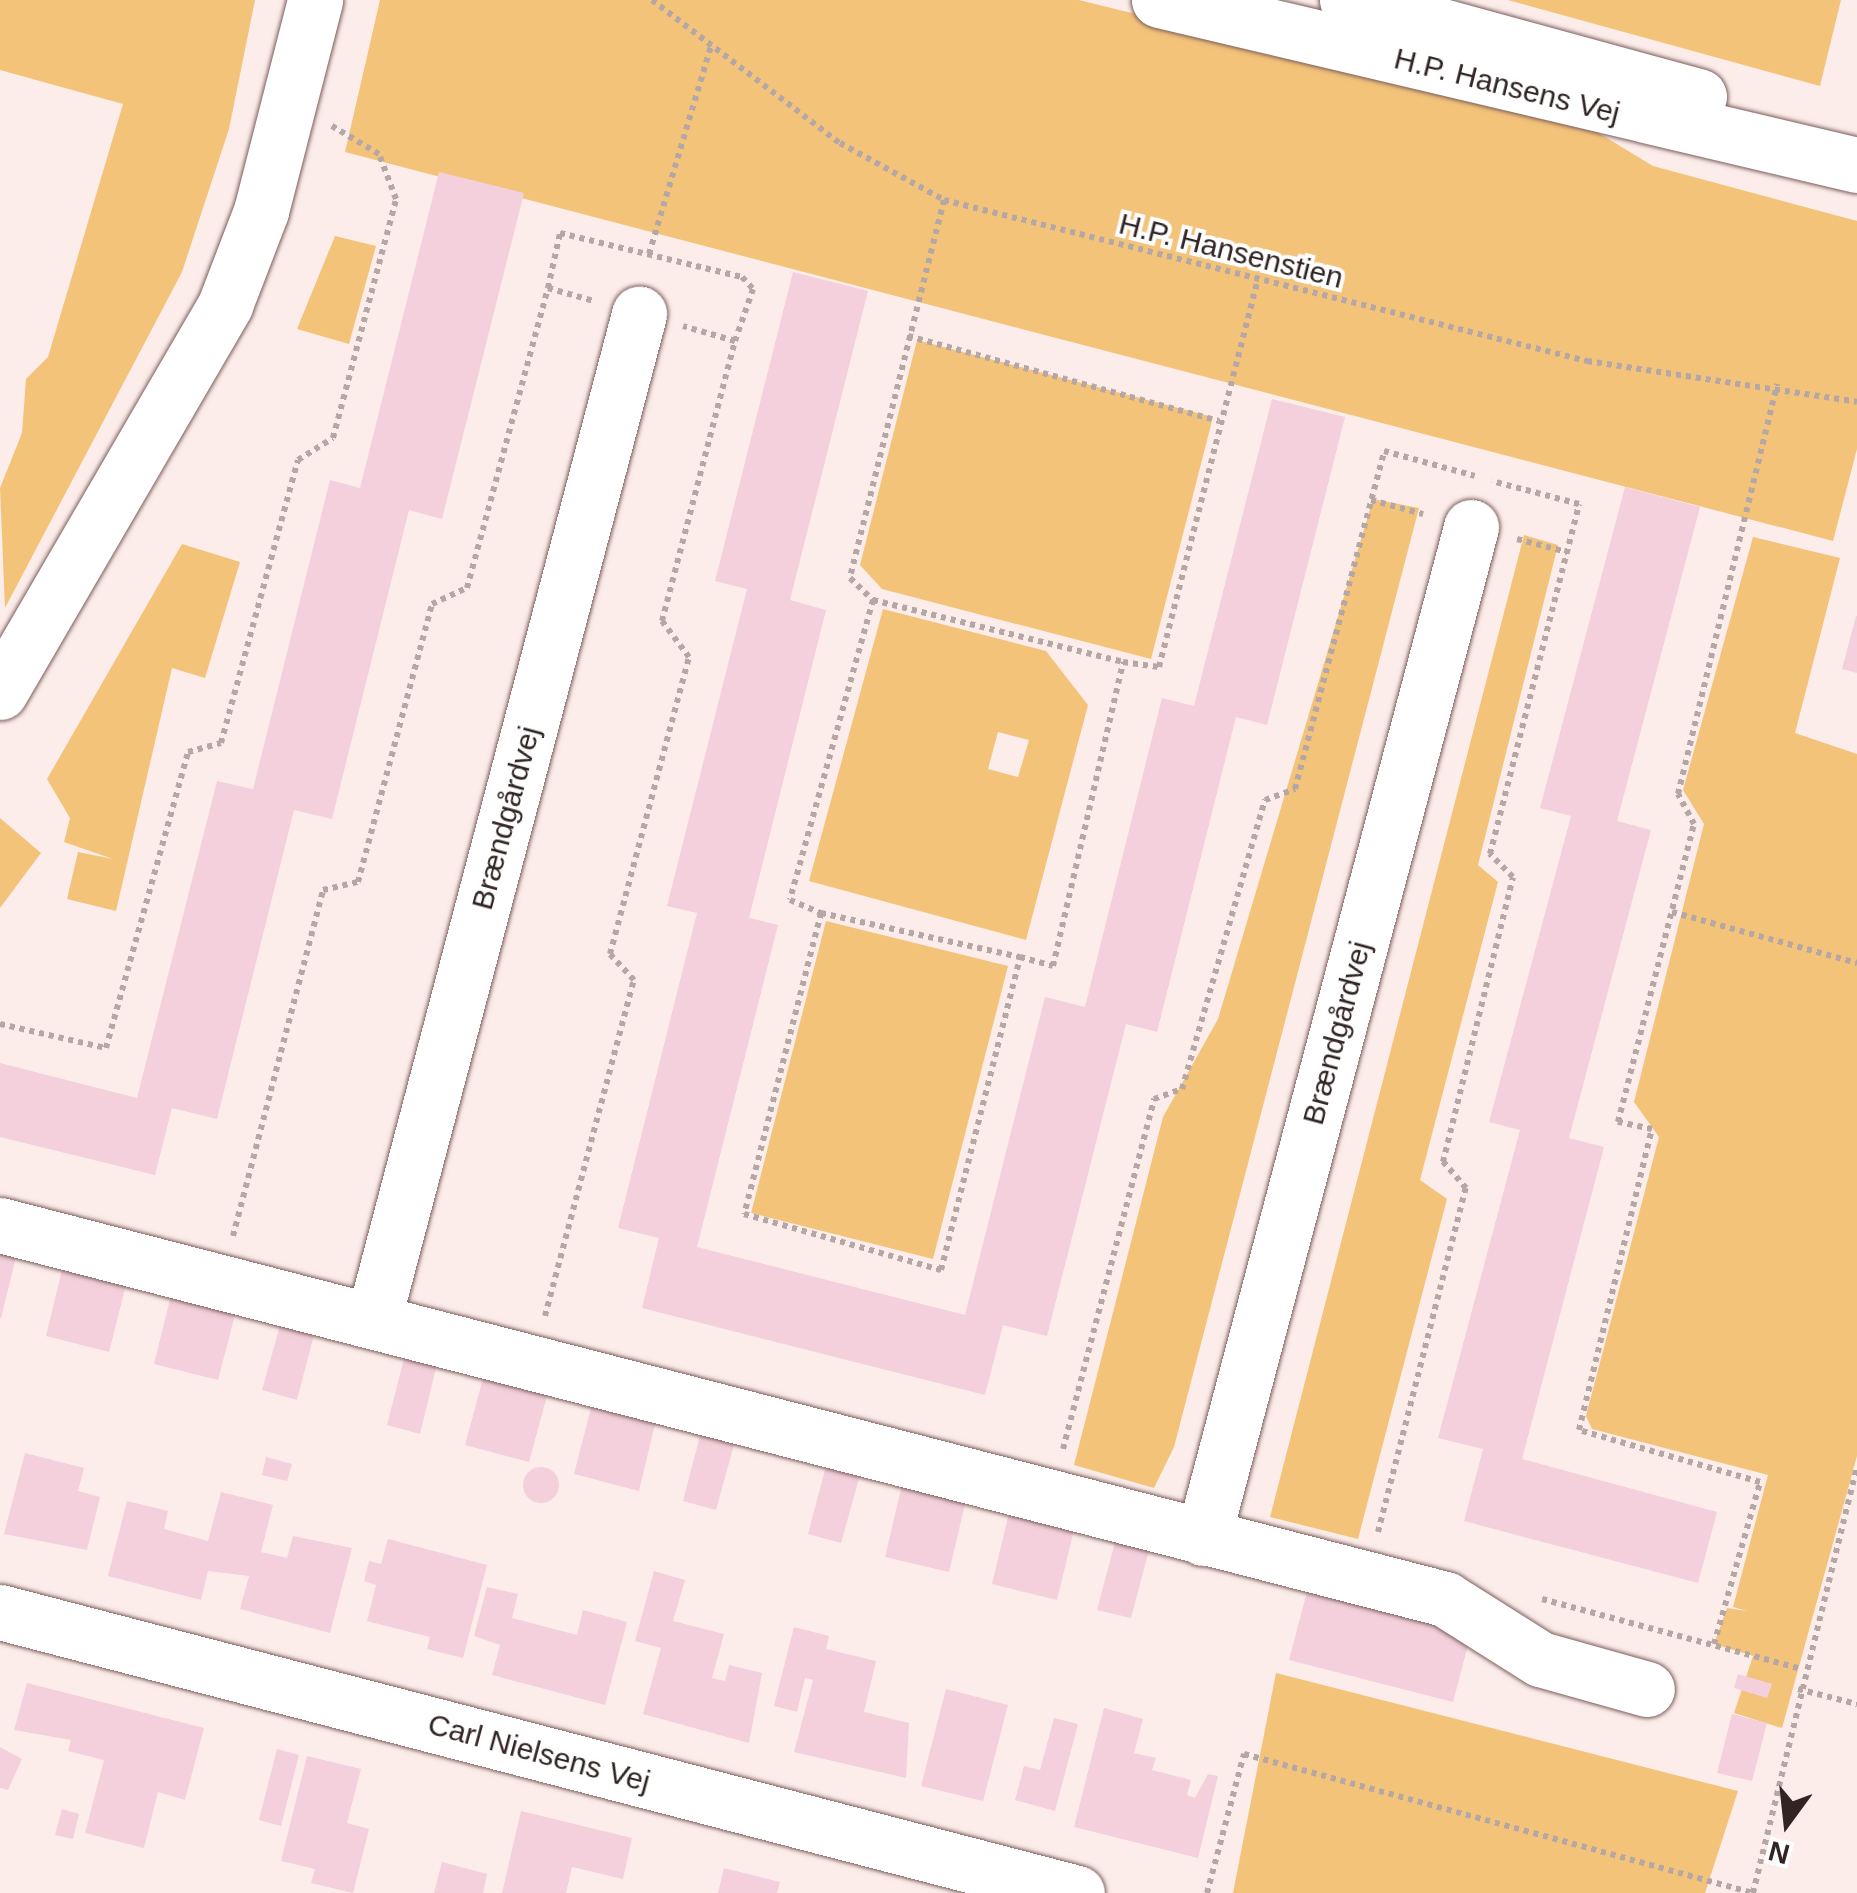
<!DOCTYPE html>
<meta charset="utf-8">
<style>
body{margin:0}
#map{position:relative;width:1857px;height:1893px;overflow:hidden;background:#fcedeb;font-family:Helvetica,sans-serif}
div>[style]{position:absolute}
.green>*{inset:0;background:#f3c37a}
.building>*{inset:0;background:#f3d0db}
.round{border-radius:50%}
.path>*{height:6px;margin-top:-3px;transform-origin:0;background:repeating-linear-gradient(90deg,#b5a7a5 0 5px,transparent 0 10px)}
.roads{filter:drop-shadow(0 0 2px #7c5d5a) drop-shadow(0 0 2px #7c5d5a)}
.minor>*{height:55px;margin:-27.5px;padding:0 27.5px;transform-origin:27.5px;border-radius:27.5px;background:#fff}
span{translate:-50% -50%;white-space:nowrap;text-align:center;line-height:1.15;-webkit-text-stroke:8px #fefefe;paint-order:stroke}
.street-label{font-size:30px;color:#312423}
.north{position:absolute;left:1737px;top:1773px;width:100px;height:100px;-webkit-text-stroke:8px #fefefe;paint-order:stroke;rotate:195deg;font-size:28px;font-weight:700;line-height:40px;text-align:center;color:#312423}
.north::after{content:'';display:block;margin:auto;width:35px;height:45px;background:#312423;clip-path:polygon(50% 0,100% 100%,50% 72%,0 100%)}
</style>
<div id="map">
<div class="green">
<div style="clip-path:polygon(0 0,255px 0,229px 129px,182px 272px,5px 608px,0 488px,22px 433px,26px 379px,48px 357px,123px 104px,0 70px)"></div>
<div style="clip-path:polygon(380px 0,1079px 0,1587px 126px,1653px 166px,1857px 221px,1857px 449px,1833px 541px,345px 152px)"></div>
<div style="clip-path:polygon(1508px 0,1841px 0,1820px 86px)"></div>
<div style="clip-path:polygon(335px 236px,376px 246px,349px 344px,297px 329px)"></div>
<div style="clip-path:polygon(917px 340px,1213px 417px,1151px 659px,882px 589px,860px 565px)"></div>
<div style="clip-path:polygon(1373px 499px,1419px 508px,1174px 1447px,1154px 1488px,1074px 1465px,1163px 1117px,1218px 1019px)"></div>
<div style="clip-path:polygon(1524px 535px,1558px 545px,1478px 865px,1498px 882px,1420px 1180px,1447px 1199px,1358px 1539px,1270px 1517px)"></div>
<div style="clip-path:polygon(1753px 537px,1840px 558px,1795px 733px,1857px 754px,1857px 1456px,1782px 1728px,1734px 1713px,1753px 1656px,1714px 1644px,1727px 1608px,1747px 1611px,1733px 1607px,1768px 1475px,1592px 1429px,1586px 1416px,1659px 1137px,1634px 1102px,1704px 824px,1683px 790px)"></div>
<div style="clip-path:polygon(182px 544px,240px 562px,205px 678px,172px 668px,116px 911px,67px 899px,78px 852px,113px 859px,64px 842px,70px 818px,47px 779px)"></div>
<div style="clip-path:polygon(evenodd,883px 609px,1046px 651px,1088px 705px,1026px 940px,809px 881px,883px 609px,998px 732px,1029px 740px,1018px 777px,988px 769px,998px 732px)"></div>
<div style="clip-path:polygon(0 818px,41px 853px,0 908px)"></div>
<div style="clip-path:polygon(826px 921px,1008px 966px,933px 1259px,751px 1213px)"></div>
<div style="clip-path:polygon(1276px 1673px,1738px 1791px,1705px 1893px,1233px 1893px)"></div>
</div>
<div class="building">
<div style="clip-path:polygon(439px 172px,524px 193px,442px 519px,409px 510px,332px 819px,294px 810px,217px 1119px,172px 1108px,155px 1175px,0 1137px,0 1063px,137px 1098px,217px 781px,253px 789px,330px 480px,360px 488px)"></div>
<div style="clip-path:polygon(793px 272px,868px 291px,790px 600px,826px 610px,749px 918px,778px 925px,697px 1247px,965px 1315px,1045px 997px,1085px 1007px,1162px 698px,1194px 706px,1272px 399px,1345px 417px,1267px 725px,1236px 717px,1157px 1032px,1126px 1024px,1047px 1336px,1003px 1325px,985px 1395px,642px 1308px,659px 1238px,618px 1228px,697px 913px,667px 906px,747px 589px,715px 581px)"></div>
<div style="clip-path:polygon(1625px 487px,1700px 507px,1617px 821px,1651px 830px,1569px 1138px,1604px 1147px,1522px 1459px,1717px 1512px,1698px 1583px,1464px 1521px,1483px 1449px,1438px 1438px,1520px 1130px,1489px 1122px,1571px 816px,1540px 808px)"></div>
<div style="clip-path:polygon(1856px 616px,1857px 616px,1857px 673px,1842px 669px)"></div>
<div style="clip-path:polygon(0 1249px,17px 1253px,1px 1318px,0 1318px)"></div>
<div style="clip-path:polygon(63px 1266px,127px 1281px,109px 1352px,46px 1336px)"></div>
<div style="clip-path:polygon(171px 1295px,236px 1311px,218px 1380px,154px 1364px)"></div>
<div style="clip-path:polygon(281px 1322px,315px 1331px,297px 1400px,262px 1390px)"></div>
<div style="clip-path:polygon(405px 1355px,437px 1364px,420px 1434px,387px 1425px)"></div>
<div style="clip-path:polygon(484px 1375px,548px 1392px,529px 1462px,465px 1445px)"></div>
<div style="clip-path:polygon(592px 1404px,656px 1420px,639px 1491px,574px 1474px)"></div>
<div style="clip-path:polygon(701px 1432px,735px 1441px,716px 1510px,683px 1501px)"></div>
<div style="clip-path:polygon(25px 1453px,84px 1468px,78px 1491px,100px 1497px,87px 1550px,4px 1534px)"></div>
<div style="clip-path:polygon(266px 1457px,292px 1464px,287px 1481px,262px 1475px)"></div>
<div style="clip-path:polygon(826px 1466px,860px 1475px,841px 1543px,808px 1534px)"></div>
<div class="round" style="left:523px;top:1467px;width:36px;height:36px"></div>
<div style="clip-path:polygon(902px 1485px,966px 1500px,949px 1572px,885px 1557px)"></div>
<div style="clip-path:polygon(221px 1492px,273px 1505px,261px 1552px,287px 1558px,293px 1536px,352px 1548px,330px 1633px,240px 1609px,249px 1576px,208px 1571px,201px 1600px,108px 1576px,127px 1501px,168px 1511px,164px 1529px,208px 1541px)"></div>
<div style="clip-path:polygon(1009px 1513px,1074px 1530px,1057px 1600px,992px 1584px)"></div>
<div style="clip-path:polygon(388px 1539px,487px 1565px,463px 1658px,427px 1649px,430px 1637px,367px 1621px,376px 1585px,364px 1581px,369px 1561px,381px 1564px)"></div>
<div style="clip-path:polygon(1115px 1542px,1149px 1550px,1131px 1618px,1097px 1610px)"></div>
<div style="clip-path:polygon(654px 1571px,685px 1580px,673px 1621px,724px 1634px,712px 1678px,725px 1681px,729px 1665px,762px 1673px,749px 1743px,643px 1714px,661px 1648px,635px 1641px)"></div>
<div style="clip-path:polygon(1309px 1584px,1473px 1626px,1453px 1702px,1289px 1660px)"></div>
<div style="clip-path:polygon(487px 1587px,518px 1594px,512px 1618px,577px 1635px,583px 1610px,627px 1622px,605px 1705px,492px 1675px,500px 1645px,474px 1636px)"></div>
<div style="clip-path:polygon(794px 1627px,829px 1636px,826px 1649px,876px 1661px,864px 1712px,909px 1723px,906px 1778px,794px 1752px,813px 1680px,805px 1678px,797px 1712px,774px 1706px)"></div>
<div style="clip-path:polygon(1738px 1674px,1772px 1684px,1767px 1698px,1734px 1688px)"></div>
<div style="clip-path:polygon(27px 1683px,204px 1728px,185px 1800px,158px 1792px,144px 1848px,85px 1833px,104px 1760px,68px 1751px,71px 1740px,14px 1730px)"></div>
<div style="clip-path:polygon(946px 1689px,1008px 1705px,983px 1801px,921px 1786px)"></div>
<div style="clip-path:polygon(1104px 1708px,1143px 1719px,1134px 1753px,1156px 1758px,1152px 1770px,1191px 1780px,1187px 1795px,1195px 1798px,1208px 1774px,1218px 1776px,1198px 1858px,1074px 1827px)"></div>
<div style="clip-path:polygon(1732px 1714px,1767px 1723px,1752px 1781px,1717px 1773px)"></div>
<div style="clip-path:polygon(1054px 1718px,1078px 1724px,1055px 1811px,1015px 1800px,1024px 1766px,1040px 1770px)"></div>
<div style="clip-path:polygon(0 1747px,22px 1759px,8px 1790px,0 1788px)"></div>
<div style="clip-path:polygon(277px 1749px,299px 1755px,281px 1826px,259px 1820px)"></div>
<div style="clip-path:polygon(307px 1756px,361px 1769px,347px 1823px,369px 1829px,353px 1893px,311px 1883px,315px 1869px,281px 1861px)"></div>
<div style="clip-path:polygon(62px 1809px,79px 1814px,73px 1839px,55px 1835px)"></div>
<div style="clip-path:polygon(521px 1811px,632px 1838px,623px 1879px,572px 1867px,566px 1893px,502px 1893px)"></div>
<div style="clip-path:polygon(442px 1862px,487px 1874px,483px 1893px,434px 1893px)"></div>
<div style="clip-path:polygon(724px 1868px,780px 1882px,777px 1893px,718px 1893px)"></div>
</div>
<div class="path">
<div style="left:652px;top:0;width:236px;rotate:37.3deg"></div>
<div style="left:840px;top:143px;width:119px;rotate:28.7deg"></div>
<div style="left:944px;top:200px;width:663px;rotate:14.06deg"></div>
<div style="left:1587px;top:361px;width:273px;rotate:8.6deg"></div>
<div style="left:944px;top:200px;width:390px;rotate:104deg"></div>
<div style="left:850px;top:578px;width:32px;rotate:44deg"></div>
<div style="left:873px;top:600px;width:311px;rotate:105.5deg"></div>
<div style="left:790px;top:900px;width:34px;rotate:23deg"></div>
<div style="left:821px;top:913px;width:311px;rotate:104.3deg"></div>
<div style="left:744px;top:1214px;width:205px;rotate:15.9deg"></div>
<div style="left:941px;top:1270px;width:323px;rotate:-75.8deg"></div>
<div style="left:1020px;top:957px;width:34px;rotate:15deg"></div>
<div style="left:1053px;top:966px;width:312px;rotate:-77deg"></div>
<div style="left:1123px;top:662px;width:36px;rotate:8deg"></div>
<div style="left:1159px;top:667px;width:396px;rotate:-75.7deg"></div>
<div style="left:649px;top:254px;width:217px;rotate:-73.4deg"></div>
<div style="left:548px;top:288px;width:56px;rotate:-77.7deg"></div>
<div style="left:560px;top:233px;width:187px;rotate:13.6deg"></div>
<div style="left:742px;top:277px;width:16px;rotate:47deg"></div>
<div style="left:753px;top:289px;width:55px;rotate:109.1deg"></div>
<div style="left:908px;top:336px;width:322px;rotate:15.3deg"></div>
<div style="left:1371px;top:500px;width:54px;rotate:15.1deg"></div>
<div style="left:1517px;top:539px;width:52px;rotate:14.6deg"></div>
<div style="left:873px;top:600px;width:258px;rotate:13.9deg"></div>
<div style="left:1672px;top:912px;width:192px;rotate:15.4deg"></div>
<div style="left:821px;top:913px;width:204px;rotate:12.5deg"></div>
<div style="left:0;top:1024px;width:109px;rotate:12.8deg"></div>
<div style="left:106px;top:1048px;width:307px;rotate:-74.5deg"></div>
<div style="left:188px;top:752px;width:34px;rotate:-15deg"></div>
<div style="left:221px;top:743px;width:293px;rotate:-74.8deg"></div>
<div style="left:298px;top:460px;width:41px;rotate:-32.2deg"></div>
<div style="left:333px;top:438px;width:247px;rotate:-75.2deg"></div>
<div style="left:396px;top:199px;width:48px;rotate:-110.7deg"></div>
<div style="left:379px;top:154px;width:55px;rotate:-149.2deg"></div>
<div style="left:233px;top:1236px;width:358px;rotate:-75.4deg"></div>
<div style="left:323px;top:890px;width:36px;rotate:-13deg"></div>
<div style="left:358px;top:882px;width:288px;rotate:-75.1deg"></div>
<div style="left:432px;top:604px;width:38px;rotate:-25deg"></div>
<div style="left:467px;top:588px;width:311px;rotate:-74.9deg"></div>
<div style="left:548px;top:288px;width:48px;rotate:15.8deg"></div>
<div style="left:545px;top:1316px;width:348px;rotate:-75.2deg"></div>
<div style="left:634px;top:980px;width:35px;rotate:-133deg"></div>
<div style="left:610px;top:954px;width:307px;rotate:-75.1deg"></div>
<div style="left:689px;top:657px;width:45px;rotate:-126.9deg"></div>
<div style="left:662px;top:621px;width:289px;rotate:-75.4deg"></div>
<div style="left:735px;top:341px;width:54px;rotate:-163.9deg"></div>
<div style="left:1063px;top:1449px;width:362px;rotate:-75.4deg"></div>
<div style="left:1154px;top:1099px;width:30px;rotate:-20deg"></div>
<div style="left:1182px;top:1089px;width:301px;rotate:-74deg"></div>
<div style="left:1265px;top:800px;width:32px;rotate:-20deg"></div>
<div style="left:1295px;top:789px;width:350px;rotate:-75.2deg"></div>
<div style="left:1384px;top:451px;width:94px;rotate:15.4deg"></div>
<div style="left:1378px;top:1532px;width:355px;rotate:-75.7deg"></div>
<div style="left:1466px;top:1188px;width:35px;rotate:-131deg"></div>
<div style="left:1443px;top:1162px;width:293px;rotate:-76.2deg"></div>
<div style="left:1513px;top:877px;width:33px;rotate:-135deg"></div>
<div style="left:1490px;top:854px;width:361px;rotate:-75.7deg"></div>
<div style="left:1579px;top:504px;width:90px;rotate:-165.2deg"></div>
<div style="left:1542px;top:1599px;width:269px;rotate:15.1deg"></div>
<div style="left:1714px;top:1644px;width:168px;rotate:-74.1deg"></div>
<div style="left:1760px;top:1482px;width:188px;rotate:-164deg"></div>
<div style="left:1579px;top:1430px;width:310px;rotate:-76.4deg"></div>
<div style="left:1652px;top:1129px;width:35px;rotate:-168deg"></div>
<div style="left:1618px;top:1122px;width:308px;rotate:-75.7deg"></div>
<div style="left:1694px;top:824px;width:34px;rotate:-118deg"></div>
<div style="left:1678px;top:794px;width:422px;rotate:-76.4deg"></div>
<div style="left:1798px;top:1689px;width:61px;rotate:14.3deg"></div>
<div style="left:1207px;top:1893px;width:144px;rotate:-75.1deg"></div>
<div style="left:1244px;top:1754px;width:528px;rotate:15.27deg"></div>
<div style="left:1753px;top:1893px;width:439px;rotate:-76.3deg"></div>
</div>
<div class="roads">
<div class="minor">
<div style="left:1159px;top:0;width:717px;rotate:13.3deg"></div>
<div style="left:1347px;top:0;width:365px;rotate:15.3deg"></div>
<div style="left:0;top:692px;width:448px;rotate:-59.8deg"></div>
<div style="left:225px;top:305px;width:101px;rotate:-69deg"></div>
<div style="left:261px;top:211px;width:218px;rotate:-75.6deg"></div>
<div style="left:0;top:1225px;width:1493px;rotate:14.51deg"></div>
<div style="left:1445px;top:1599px;width:112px;rotate:32.3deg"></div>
<div style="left:1540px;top:1659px;width:111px;rotate:15.7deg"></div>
<div style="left:373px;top:1321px;width:1042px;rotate:-75.2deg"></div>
<div style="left:1203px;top:1538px;width:1046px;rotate:-75.15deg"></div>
<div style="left:0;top:1612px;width:1113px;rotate:14.62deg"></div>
</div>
</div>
<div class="street-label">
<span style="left:1507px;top:86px;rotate:14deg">H.P. Hansens Vej</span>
<span style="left:1231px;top:251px;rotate:14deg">H.P. Hansenstien</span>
<span style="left:506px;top:818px;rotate:-75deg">Brændgårdvej</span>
<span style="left:1337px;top:1033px;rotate:-75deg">Brændgårdvej</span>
<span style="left:539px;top:1753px;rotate:15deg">Carl Nielsens Vej</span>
</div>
<div class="north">N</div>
</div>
